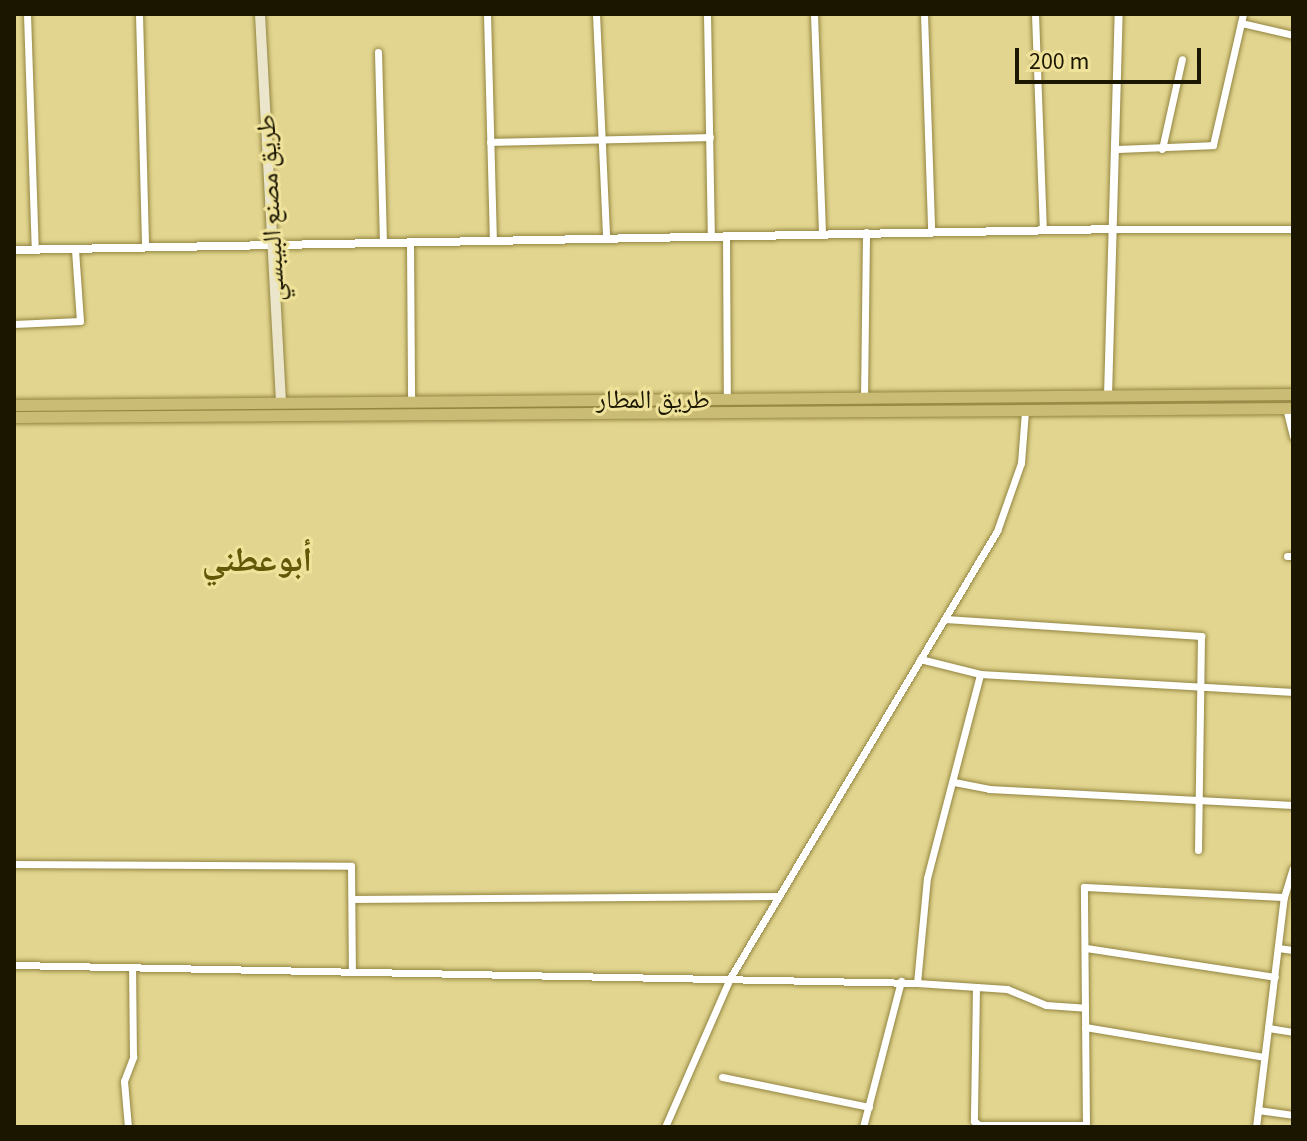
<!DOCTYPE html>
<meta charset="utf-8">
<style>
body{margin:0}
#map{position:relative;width:1307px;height:1141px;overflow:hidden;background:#e2d58f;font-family:"Source Sans 3","Noto Naskh Arabic",sans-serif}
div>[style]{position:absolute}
.roads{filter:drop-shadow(0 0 2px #928541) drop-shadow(0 0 2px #928541)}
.minor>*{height:7px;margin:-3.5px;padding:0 3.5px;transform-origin:3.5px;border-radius:3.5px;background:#fff}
.tertiary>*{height:8px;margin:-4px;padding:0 4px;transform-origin:4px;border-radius:4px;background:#fff}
.secondary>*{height:10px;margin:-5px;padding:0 5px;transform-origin:5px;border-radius:5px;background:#ebe6cb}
.trunk>*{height:11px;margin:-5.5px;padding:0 5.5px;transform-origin:5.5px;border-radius:5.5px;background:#cabc74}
span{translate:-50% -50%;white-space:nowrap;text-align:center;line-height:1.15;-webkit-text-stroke:6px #efe29b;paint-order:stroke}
.street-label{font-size:26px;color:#1b1600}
.district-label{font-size:34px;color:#635708;font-weight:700}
.frame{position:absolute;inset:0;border:16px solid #1b1600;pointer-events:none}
.scale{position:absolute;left:1015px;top:48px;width:186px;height:36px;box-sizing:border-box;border:4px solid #1b1600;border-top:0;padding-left:10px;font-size:24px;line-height:28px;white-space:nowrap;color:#1b1600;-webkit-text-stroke:6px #efe29b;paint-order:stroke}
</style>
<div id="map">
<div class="roads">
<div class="minor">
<div style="left:27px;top:14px;width:236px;rotate:88.1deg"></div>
<div style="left:139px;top:14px;width:233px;rotate:88.5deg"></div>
<div style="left:487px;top:14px;width:227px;rotate:88.5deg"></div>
<div style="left:596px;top:14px;width:224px;rotate:87.4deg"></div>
<div style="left:707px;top:14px;width:221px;rotate:89deg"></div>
<div style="left:814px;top:14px;width:219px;rotate:87.9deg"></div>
<div style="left:924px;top:14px;width:216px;rotate:88.1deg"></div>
<div style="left:1035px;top:14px;width:216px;rotate:87.9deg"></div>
<div style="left:1241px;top:23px;width:53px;rotate:13deg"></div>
<div style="left:378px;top:52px;width:191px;rotate:88.5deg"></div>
<div style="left:490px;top:142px;width:220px;rotate:-1.3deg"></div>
<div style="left:1115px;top:149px;width:98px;rotate:-2.3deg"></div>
<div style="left:1213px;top:145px;width:134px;rotate:-77.1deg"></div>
<div style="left:1162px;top:149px;width:92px;rotate:-77.5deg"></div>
<div style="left:1113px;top:229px;width:180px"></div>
<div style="left:726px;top:235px;width:165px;rotate:89.7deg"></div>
<div style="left:410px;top:243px;width:159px;rotate:89.6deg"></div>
<div style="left:14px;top:324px;width:66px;rotate:-2.6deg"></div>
<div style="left:80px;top:321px;width:72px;rotate:-94deg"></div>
<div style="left:864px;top:399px;width:167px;rotate:-89.3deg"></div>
<div style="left:1286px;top:408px;width:30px;rotate:76deg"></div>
<div style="left:1287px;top:556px;width:6px"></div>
<div style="left:945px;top:619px;width:257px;rotate:3.8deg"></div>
<div style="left:1201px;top:636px;width:214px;rotate:90.8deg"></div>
<div style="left:920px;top:659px;width:62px;rotate:14deg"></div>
<div style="left:980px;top:674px;width:314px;rotate:3.3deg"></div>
<div style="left:954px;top:782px;width:36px;rotate:11deg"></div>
<div style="left:989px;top:789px;width:304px;rotate:3deg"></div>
<div style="left:14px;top:864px;width:337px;rotate:0.3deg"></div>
<div style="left:351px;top:866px;width:106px;rotate:89.5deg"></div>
<div style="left:352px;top:899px;width:427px;rotate:-0.4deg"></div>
<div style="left:1086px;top:948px;width:191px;rotate:8.7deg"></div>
<div style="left:1278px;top:948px;width:15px;rotate:8deg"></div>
<div style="left:14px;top:965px;width:903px;rotate:1.14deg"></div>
<div style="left:917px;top:983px;width:105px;rotate:-84.6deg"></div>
<div style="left:927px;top:878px;width:211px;rotate:-75.4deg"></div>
<div style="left:917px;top:983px;width:90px;rotate:3.8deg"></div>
<div style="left:1007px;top:989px;width:42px;rotate:22.3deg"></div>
<div style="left:1046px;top:1005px;width:39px;rotate:4deg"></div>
<div style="left:976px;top:987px;width:134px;rotate:90.9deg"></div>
<div style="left:974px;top:1121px;width:6px;rotate:39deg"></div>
<div style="left:979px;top:1125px;width:107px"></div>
<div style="left:1085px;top:1027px;width:181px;rotate:9.5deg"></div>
<div style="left:1268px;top:1028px;width:25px;rotate:9deg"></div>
<div style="left:722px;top:1077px;width:150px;rotate:11.5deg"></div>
<div style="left:1258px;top:1110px;width:35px;rotate:8deg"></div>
<div style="left:128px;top:1127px;width:46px;rotate:-95deg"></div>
<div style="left:124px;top:1081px;width:26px;rotate:-69deg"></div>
<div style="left:133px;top:1057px;width:89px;rotate:-90.6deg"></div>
<div style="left:665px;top:1127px;width:163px;rotate:-66.4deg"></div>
<div style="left:730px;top:978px;width:521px;rotate:-59.15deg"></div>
<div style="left:997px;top:531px;width:72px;rotate:-70.6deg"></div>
<div style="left:1021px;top:463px;width:52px;rotate:-85.6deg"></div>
<div style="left:863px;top:1127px;width:151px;rotate:-75.4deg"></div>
<div style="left:1086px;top:1127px;width:240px;rotate:-90.5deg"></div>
<div style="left:1084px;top:887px;width:200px;rotate:2.9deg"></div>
<div style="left:1256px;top:1127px;width:232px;rotate:-83.1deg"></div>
<div style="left:1284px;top:897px;width:30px;rotate:-73deg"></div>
</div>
<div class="tertiary">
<div style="left:14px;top:250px;width:1099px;rotate:-1.09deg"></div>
<div style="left:1108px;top:396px;width:382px;rotate:-88.4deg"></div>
</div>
<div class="secondary">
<div style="left:260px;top:14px;width:388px;rotate:86.9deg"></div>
</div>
<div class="trunk">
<div style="left:14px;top:405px;width:1279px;rotate:-0.49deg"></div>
<div style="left:14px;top:417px;width:1279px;rotate:-0.4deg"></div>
</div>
</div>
<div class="street-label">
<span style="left:271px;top:208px;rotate:-93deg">طريق مصنع البيبسي</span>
<span style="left:653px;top:400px">طريق المطار</span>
</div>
<div class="district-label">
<span style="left:257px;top:561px">أبوعطني</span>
</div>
<div class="frame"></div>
<div class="scale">200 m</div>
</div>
